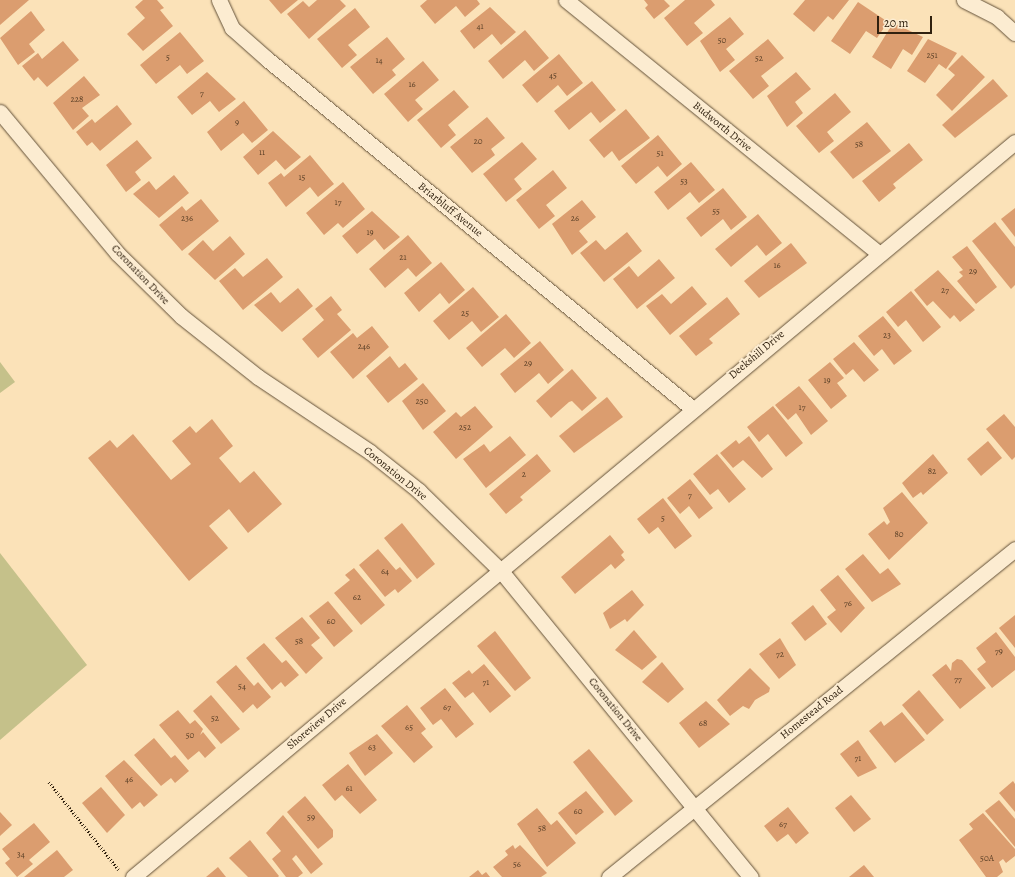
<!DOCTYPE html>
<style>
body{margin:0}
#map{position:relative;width:1015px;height:877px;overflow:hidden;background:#fbe2b8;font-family:Alegreya,serif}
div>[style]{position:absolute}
.green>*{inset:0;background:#c5c18a}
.building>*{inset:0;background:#db9d6f}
.path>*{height:2.5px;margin-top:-1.25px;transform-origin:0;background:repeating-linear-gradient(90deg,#30210f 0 1px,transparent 0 3px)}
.roads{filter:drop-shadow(0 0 1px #635139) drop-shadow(0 0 1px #635139)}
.street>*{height:15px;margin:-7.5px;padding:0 7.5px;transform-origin:7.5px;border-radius:7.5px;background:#fcecd1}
span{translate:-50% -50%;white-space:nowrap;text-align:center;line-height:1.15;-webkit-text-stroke:4px #fcecd1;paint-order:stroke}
.number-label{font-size:9px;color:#5b4027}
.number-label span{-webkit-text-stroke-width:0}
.street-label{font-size:11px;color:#30210f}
.scale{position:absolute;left:877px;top:16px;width:55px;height:18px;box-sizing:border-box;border:2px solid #30210f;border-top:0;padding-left:5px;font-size:12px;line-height:14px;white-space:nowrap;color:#30210f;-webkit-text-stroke:3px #fcecd1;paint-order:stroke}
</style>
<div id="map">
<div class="green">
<div style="clip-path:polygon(0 362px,15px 382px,0 393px)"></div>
<div style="clip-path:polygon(0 553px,87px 665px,0 740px)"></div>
</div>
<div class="building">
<div style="clip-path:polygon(0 0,29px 0,0 25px)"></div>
<div style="clip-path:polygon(143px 0,157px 0,164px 8px,160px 10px,173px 26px,143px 51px,127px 34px,145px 18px,135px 7px)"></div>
<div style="clip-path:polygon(269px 0,298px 0,281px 14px)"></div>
<div style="clip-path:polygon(317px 0,340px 0,346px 6px,309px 39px,287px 14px,303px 1px,309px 7px)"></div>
<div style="clip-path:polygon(427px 0,477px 0,480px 4px,465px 17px,456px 6px,435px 24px,420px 6px)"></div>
<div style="clip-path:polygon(644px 0,664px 0,670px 6px,654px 19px,645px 8px,648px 5px)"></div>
<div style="clip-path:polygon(685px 0,711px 0,715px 5px,694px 23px,703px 33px,687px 46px,664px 18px)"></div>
<div style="clip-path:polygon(805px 0,849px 0,833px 20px,828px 16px,814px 32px,793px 14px)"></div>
<div style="clip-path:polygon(858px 2px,888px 22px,877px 38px,866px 31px,850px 54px,831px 41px)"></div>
<div style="clip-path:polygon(490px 7px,516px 32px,501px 45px,492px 34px,474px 49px,460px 31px)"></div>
<div style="clip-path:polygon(355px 8px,370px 27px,348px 45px,357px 55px,342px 68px,317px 39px)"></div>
<div style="clip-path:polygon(31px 11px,45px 30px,29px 44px,35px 52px,18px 65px,0 38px)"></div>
<div style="clip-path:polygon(730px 17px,744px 34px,726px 49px,735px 60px,720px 72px,700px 41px)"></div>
<div style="clip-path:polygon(893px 23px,923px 37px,912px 55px,903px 49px,891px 69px,872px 57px)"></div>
<div style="clip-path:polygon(525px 30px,549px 58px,534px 71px,525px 60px,503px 79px,488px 61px)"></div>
<div style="clip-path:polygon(180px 32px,204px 61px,187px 74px,180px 65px,156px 84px,140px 65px)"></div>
<div style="clip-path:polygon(387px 37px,405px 59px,392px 70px,396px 75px,373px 94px,350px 67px)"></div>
<div style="clip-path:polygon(768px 39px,784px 58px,761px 76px,769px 86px,753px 99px,729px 71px)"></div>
<div style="clip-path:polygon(928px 39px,957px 53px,946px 69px,939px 64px,925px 83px,907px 71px)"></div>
<div style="clip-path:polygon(63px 41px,79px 60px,47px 87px,38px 77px,34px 81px,22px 66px,38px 53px,42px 59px)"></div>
<div style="clip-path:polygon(559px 54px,583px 83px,567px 96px,558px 85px,537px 103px,522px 85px)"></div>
<div style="clip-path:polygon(962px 55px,985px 77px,952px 111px,936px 95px,955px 75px,948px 69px)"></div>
<div style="clip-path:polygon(423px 61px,439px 80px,415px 100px,423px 109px,408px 122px,384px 94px)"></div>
<div style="clip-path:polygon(207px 72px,236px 99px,219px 112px,210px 101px,192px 115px,177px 97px)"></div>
<div style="clip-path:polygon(796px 72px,811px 89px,795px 102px,803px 113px,787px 127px,767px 96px)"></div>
<div style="clip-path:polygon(84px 76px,100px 95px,82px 108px,89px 116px,73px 130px,53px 103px)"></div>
<div style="clip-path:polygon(993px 79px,1008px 96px,955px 138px,942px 125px)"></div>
<div style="clip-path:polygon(592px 81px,616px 110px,600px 123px,591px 112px,569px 130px,554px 111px)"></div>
<div style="clip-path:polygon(454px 90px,469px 107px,448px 125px,456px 135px,441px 148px,417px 120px)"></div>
<div style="clip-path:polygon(835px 93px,851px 112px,827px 132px,834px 141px,819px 153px,796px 126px)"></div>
<div style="clip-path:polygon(244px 101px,268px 130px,252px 143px,243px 133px,221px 151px,207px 132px)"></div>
<div style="clip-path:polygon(117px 105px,132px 124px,100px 151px,92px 142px,87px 146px,76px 132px,92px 119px,95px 123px)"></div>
<div style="clip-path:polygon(626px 109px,650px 138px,619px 161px,612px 151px,604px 158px,589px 140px)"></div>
<div style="clip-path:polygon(487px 117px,505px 138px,491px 149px,495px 155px,472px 173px,450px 147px)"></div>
<div style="clip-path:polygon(867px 122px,891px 151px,853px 179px,830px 152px)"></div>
<div style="clip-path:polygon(273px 131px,301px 157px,285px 170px,276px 160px,258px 175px,243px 157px)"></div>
<div style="clip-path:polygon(658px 135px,682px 164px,667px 177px,658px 166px,636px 184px,621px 166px)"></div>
<div style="clip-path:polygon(137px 140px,152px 158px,135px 172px,141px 180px,126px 192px,106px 165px)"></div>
<div style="clip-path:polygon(522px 142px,537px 159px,514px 179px,522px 189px,506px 202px,483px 174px)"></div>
<div style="clip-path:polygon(909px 143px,923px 160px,893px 184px,896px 188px,879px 202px,862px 181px)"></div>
<div style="clip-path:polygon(310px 155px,334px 184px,318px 197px,310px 187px,286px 207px,268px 183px,281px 173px,284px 177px)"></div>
<div style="clip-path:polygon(691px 162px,715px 190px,699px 203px,690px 192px,668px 210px,654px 192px)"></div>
<div style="clip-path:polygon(553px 170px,567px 188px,546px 205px,555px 216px,539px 229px,516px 200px)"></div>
<div style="clip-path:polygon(174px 175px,189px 193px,159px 218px,133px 194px,149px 181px,156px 190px)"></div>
<div style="clip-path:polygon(343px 182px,365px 209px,343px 228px,338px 223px,324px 235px,306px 213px)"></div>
<div style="clip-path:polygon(723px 188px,747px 217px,731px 230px,723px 219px,701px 237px,686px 218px)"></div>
<div style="clip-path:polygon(201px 199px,219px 221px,182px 251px,159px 225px,182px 206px,186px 211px)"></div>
<div style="clip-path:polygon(582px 200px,596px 217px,579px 231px,588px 242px,572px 255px,552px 224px)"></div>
<div style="clip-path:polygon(1015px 208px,1015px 237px,1001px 219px)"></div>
<div style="clip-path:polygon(372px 211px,400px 237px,384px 250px,375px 239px,357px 254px,342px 236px)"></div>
<div style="clip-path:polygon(758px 214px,782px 243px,766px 256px,757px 245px,731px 267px,715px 249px)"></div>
<div style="clip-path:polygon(995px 222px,1015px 247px,1015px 285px,1011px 289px,972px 241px)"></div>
<div style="clip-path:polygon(627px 232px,642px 251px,604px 282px,580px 253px,596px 240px,605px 250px)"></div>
<div style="clip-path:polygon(408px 235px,432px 263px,416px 277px,408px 268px,385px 288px,369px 269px)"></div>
<div style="clip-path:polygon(230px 236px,245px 254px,215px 280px,188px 254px,203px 240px,213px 251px)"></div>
<div style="clip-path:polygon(791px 243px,807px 263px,759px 298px,744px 281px)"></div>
<div style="clip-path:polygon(967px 246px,997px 287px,976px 304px,957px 281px,963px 276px,959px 272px,963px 270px,952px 257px)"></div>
<div style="clip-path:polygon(267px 258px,283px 277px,243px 310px,219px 281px,235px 268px,243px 277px)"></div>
<div style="clip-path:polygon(659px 259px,675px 278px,637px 309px,613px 279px,629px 266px,638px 277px)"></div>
<div style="clip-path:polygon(441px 262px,465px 290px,449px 304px,440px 293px,419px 312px,404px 293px)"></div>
<div style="clip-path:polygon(938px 270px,975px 310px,960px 322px,954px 315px,950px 319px,933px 301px,927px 306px,914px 290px)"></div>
<div style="clip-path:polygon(692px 286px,707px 304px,670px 335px,646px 306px,662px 294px,671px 304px)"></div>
<div style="clip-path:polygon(473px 287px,499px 317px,481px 332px,472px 321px,449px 340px,433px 321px)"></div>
<div style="clip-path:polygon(298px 288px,313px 306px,282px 332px,254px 305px,271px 292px,280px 303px)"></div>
<div style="clip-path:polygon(911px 291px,941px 327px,923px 342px,906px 320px,898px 327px,886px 312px)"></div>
<div style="clip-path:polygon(331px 296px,342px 310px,337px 314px,351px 330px,318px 358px,302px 339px,324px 320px,315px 309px)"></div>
<div style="clip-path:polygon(727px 297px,740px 314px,709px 339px,713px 343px,696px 356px,679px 336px)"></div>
<div style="clip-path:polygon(506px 314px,531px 343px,514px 358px,505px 348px,482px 367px,466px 348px)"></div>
<div style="clip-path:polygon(883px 316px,912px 351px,894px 365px,882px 349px,874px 356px,858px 336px)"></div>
<div style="clip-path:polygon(372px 326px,389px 347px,353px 379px,330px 352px,353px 333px,357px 338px)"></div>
<div style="clip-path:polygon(540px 341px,564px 370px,548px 384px,539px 373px,515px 393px,500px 374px)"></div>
<div style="clip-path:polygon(854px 342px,879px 370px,864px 382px,853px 369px,846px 375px,833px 359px)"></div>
<div style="clip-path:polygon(390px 356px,399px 368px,405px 363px,418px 379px,388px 403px,366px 376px)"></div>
<div style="clip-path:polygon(830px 362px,844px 378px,837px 383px,847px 396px,831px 409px,808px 380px)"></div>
<div style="clip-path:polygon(572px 369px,597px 398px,582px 411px,572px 401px,569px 402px,551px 418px,536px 401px)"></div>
<div style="clip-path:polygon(423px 383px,446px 411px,423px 430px,402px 401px)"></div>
<div style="clip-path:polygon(799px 386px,828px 421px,811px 435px,796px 413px,788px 420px,775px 405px)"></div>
<div style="clip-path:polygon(607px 397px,623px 417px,574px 453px,559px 436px)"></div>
<div style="clip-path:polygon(475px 406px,493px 427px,456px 459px,433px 432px,456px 412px,461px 417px)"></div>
<div style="clip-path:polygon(773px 406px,803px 443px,786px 457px,768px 434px,759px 442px,747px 427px)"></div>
<div style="clip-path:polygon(1004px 414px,1015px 427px,1015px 457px,1012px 460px,986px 429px)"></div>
<div style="clip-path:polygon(212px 419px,233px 446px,219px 458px,240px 483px,254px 471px,282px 504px,248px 533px,229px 509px,209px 526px,228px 548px,189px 581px,88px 458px,110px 440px,117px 448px,133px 434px,171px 480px,191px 464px,172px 441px,190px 426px,196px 433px)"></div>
<div style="clip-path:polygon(510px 436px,526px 455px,486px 488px,463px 459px,484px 444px,490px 452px)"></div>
<div style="clip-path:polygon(749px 436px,773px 469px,762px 478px,743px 460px,733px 468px,720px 453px,736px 440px,739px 444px)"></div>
<div style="clip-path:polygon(988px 441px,1002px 458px,981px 476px,967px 459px)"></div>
<div style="clip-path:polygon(537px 454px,551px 471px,520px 497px,523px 500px,506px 514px,489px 494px)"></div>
<div style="clip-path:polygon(717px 454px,746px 489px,729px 503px,718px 489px,710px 495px,693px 474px)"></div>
<div style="clip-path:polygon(933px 454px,948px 473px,923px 495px,921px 492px,913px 498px,902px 483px)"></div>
<div style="clip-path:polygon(690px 479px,713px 508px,699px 519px,689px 506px,680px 514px,667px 498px)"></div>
<div style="clip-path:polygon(902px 492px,928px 523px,889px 560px,868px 534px,884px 521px,887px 525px,890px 522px,883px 508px)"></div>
<div style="clip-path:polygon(663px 498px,692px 536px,675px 549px,658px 527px,649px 534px,637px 519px)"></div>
<div style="clip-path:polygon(402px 523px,435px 564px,417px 579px,384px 538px)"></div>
<div style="clip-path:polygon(610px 535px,624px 552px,621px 555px,625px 560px,615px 569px,611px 564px,575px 594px,561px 577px)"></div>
<div style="clip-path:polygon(378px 549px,396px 570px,400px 567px,412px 581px,398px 593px,395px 589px,385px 597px,359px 565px)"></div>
<div style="clip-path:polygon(863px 554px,880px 574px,888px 568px,901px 584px,872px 602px,845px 569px)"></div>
<div style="clip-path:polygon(354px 568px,385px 605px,361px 625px,334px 593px,350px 580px,345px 575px)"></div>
<div style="clip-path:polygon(838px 575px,865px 608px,841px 633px,827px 617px,836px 610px,820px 590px)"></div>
<div style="clip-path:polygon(632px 590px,644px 605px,627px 622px,625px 619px,610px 629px,603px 613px)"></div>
<div style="clip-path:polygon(328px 601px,353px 631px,334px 647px,309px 616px)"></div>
<div style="clip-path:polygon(813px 605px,827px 624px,805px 641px,791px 623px)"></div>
<div style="clip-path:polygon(1015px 615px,1015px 648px,999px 628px)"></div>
<div style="clip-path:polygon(302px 617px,320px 638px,311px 645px,323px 658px,306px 674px,275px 638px)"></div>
<div style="clip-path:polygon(634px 630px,657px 657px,642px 670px,615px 650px)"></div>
<div style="clip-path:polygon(495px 631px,531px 678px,515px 691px,477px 646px)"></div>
<div style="clip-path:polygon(996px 632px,1015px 657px,1015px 670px,992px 688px,977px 669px,986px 662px,976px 648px)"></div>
<div style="clip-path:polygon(780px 638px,796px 665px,779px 679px,759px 654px)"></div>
<div style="clip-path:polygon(264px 643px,282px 663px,286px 660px,299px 675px,285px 687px,281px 682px,272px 690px,246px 658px)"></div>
<div style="clip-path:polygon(957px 659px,962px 660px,986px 688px,960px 709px,932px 675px,946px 664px,951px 671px,952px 663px)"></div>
<div style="clip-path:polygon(662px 662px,684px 689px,668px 703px,642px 682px)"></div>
<div style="clip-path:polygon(484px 664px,511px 696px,490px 713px,473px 692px,465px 698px,452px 683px,469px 670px,472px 674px)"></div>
<div style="clip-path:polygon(236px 665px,254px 686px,258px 682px,271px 697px,257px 709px,253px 704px,243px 713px,216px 682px)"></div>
<div style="clip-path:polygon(750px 668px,770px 688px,769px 692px,755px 700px,749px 709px,743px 706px,730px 716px,717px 700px)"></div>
<div style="clip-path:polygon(445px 688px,474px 724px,456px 738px,441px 719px,433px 725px,420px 708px)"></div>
<div style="clip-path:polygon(919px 690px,944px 720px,927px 735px,902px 705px)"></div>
<div style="clip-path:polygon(211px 695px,240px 729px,221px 744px,193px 711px)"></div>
<div style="clip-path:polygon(706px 701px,730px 724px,699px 748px,679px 723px)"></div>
<div style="clip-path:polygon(407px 705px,426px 729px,421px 733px,433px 747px,414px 763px,381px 726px)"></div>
<div style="clip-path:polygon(178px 710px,190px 724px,195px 720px,203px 729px,200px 735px,203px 732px,216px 748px,205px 758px,199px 751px,188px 760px,159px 725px)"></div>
<div style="clip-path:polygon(902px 712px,925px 740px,895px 763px,869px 731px,881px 721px,884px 726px)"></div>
<div style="clip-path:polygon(377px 734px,393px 753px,365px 776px,349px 753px)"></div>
<div style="clip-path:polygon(154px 738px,171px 758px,175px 755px,189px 771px,175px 783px,171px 778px,161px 786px,134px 755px)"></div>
<div style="clip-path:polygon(858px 740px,877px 768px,858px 777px,840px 754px)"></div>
<div style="clip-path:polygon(589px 749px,633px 801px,615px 816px,573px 762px)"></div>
<div style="clip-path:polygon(124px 760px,158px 795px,144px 807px,140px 802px,132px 809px,105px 776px)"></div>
<div style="clip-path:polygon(348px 764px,377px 800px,360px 814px,342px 795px,335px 801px,322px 785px)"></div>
<div style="clip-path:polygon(1013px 781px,1015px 784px,1015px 812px,999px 793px)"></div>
<div style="clip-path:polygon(101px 787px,125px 815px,107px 833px,82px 803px)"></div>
<div style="clip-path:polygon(586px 791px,604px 812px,576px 835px,558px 813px)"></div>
<div style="clip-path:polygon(851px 795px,871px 819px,854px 832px,835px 808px)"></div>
<div style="clip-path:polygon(305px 796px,333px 830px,333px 837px,318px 849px,287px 812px)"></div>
<div style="clip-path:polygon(999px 800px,1015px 819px,1015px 847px,985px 811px)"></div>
<div style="clip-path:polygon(788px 807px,809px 833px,796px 844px,788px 834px,777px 842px,764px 826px)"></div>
<div style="clip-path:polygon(537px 808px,551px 825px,557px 820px,576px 843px,547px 867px,517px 824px)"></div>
<div style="clip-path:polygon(0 812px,12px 825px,0 836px)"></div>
<div style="clip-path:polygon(983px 813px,1015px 849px,1015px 856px,1006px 863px,1003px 859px,999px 862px,1003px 872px,997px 877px,986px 877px,959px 840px,973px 829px,969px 824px)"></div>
<div style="clip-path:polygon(283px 815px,323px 864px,311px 874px,296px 855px,292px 859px,303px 873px,298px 877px,286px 877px,272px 859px,281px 851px,266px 833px)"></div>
<div style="clip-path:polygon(34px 823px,50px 842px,29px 860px,33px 864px,17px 877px,5px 863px,10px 859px,2px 849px)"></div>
<div style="clip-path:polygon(250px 840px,279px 876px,278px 877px,248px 877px,229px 858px)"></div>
<div style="clip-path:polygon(513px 845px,515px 849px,520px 845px,547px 873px,541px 877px,502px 877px,493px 867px,508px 855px,505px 851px)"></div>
<div style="clip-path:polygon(57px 850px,73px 870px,64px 877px,24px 877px)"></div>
<div style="clip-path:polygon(864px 865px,874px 877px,849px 877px)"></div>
<div style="clip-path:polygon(218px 867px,226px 877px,206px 877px)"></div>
<div style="clip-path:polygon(478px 870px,482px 875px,486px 872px,490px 877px,469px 877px)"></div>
</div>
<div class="path">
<div style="left:49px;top:782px;width:112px;rotate:51.5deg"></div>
</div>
<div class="roads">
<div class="street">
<div style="left:219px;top:0;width:31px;rotate:65deg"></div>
<div style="left:232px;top:28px;width:47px;rotate:41.5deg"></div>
<div style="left:267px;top:59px;width:551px;rotate:39.41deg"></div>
<div style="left:566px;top:0;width:402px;rotate:39deg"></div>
<div style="left:964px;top:0;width:37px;rotate:27deg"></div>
<div style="left:997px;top:17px;width:24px;rotate:42deg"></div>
<div style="left:0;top:112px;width:183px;rotate:50.3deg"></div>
<div style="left:117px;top:253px;width:90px;rotate:44.5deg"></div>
<div style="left:181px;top:316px;width:98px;rotate:38.4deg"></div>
<div style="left:258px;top:377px;width:135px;rotate:33.8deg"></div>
<div style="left:370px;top:452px;width:63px;rotate:38.5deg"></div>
<div style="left:419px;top:491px;width:115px;rotate:44.3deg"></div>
<div style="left:501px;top:571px;width:395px;rotate:50.8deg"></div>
<div style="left:133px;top:877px;width:1148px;rotate:-39.81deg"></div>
<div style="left:609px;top:877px;width:522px;rotate:-38.93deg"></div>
</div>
</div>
<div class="number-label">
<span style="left:480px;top:26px">41</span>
<span style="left:722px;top:40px">50</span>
<span style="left:932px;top:55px">251</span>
<span style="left:168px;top:57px">5</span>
<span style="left:759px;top:58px">52</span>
<span style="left:379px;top:60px">14</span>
<span style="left:553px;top:75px">45</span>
<span style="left:412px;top:84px">16</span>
<span style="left:202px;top:93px">7</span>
<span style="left:77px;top:99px">228</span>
<span style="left:237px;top:122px">9</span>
<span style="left:478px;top:141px">20</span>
<span style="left:859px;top:144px">58</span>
<span style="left:262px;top:152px">11</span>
<span style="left:660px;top:153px">51</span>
<span style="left:302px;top:177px">15</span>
<span style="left:684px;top:181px">53</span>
<span style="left:338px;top:202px">17</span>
<span style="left:716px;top:211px">55</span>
<span style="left:187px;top:218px">236</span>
<span style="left:575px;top:218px">26</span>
<span style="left:370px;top:232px">19</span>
<span style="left:403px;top:257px">21</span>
<span style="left:777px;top:265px">16</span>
<span style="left:973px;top:271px">29</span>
<span style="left:945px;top:290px">27</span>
<span style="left:465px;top:313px">25</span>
<span style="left:887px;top:335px">23</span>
<span style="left:364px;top:346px">246</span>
<span style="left:528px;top:363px">29</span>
<span style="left:827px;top:380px">19</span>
<span style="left:422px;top:401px">250</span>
<span style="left:802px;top:407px">17</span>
<span style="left:465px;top:427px">252</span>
<span style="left:932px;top:471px">82</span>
<span style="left:524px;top:474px">2</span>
<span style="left:690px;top:495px">7</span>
<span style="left:663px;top:518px">5</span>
<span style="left:899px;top:534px">80</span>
<span style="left:385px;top:571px">64</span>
<span style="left:357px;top:597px">62</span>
<span style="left:848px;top:603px">76</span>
<span style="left:331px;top:621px">60</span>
<span style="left:299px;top:641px">58</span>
<span style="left:999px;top:651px">79</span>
<span style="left:780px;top:654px">72</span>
<span style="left:958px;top:679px">77</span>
<span style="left:486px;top:682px">71</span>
<span style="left:242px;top:686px">54</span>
<span style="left:447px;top:707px">67</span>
<span style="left:215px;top:718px">52</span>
<span style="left:703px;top:723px">68</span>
<span style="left:409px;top:727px">65</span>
<span style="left:190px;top:735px">50</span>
<span style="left:372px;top:747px">63</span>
<span style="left:858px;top:758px">71</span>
<span style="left:129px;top:779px">46</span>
<span style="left:349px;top:788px">61</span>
<span style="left:578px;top:811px">60</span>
<span style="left:311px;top:817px">59</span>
<span style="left:783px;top:824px">67</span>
<span style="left:542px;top:828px">58</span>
<span style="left:21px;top:854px">34</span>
<span style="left:987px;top:858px">50A</span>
<span style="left:517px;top:864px">56</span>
</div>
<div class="street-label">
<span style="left:722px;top:127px;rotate:39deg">Budworth Drive</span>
<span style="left:450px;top:210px;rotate:39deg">Briarbluff Avenue</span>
<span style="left:140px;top:275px;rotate:46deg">Coronation Drive</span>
<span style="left:757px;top:355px;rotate:-40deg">Deekshill Drive</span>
<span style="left:395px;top:474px;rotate:39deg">Coronation Drive</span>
<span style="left:615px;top:710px;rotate:51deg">Coronation Drive</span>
<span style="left:812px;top:713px;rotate:-39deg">Homestead Road</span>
<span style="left:317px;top:724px;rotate:-40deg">Shoreview Drive</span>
</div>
<div class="scale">20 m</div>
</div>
